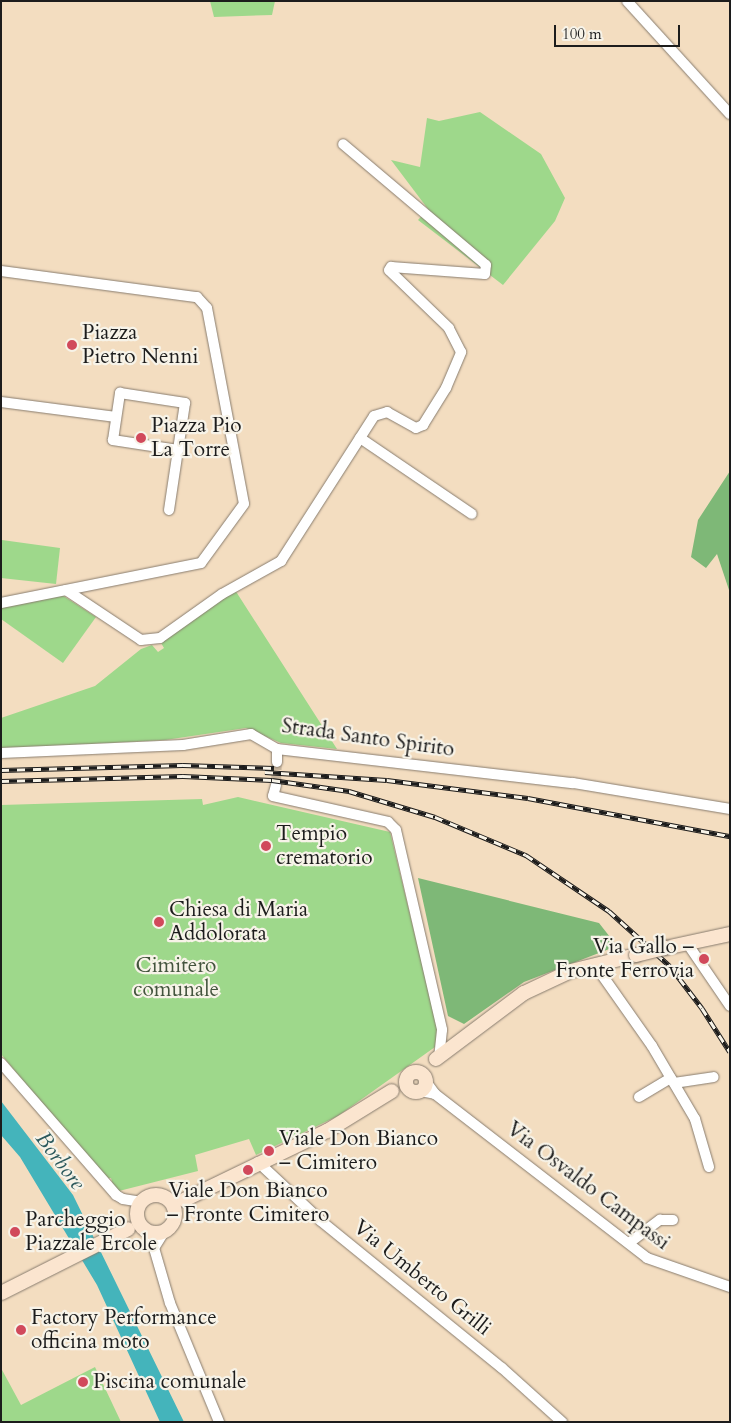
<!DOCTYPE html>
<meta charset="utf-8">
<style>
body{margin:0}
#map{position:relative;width:731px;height:1423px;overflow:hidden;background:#f3ddc0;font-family:Cardo,serif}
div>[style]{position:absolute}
.green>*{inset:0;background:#9ed88b}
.forest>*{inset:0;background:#7eb877}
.water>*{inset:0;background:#44b4bb}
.street-tunnel>*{height:10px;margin-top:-5px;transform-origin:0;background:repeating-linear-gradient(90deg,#c8b69f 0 10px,transparent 0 15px)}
.roads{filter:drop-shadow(0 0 1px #887c6e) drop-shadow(0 0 1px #887c6e)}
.street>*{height:10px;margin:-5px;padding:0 5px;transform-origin:5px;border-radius:5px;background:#fff}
.secondary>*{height:14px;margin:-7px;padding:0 7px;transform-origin:7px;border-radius:7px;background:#fbe5cf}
.secondary>.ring{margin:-7px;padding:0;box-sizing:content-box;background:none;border:14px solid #fbe5cf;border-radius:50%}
.rail>*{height:4.5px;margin-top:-2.25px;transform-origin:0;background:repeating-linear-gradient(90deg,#f7f3e8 0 8px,#1c1c1c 0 16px);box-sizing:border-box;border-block:1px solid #1c1c1c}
.bridges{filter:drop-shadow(0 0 1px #887c6e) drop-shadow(0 0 1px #887c6e)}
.secondary-bridge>*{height:14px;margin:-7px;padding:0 7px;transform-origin:7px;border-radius:7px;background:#fbe5cf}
.dots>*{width:14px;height:14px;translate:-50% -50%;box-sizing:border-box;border:2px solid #f7f3e8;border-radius:50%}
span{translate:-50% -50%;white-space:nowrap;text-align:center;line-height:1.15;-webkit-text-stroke:4.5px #f7f3e8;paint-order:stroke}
.poi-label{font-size:21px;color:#1c1c1c}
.left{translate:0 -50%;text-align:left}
.right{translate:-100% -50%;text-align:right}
.street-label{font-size:21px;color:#1c1c1c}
.park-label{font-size:21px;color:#43543d}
.water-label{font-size:22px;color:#2c595c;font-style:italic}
.frame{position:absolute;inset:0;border:2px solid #1c1c1c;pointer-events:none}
.scale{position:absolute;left:554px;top:25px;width:126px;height:22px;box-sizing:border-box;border:2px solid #1c1c1c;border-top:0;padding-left:6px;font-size:15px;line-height:18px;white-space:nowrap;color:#1c1c1c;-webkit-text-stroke:4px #f7f3e8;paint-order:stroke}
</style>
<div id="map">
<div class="green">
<div style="clip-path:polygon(210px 1px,275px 1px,272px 15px,214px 17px)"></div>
<div style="clip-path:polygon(480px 112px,541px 154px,565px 198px,555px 221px,503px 285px,418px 220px,428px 209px,391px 160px,420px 167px,427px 118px,439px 121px)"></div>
<div style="clip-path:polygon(2px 540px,60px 548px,56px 584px,1px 578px)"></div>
<div style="clip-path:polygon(235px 590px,337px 749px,281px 743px,246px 728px,165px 740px,1px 749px,1px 718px,95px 686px,141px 649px,152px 645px,158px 652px,164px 648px,161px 643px)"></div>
<div style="clip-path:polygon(62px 595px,96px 617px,63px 663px,1px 619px,1px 608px)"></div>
<div style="clip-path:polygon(238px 797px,390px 832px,438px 1030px,435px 1047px,338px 1116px,256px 1155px,249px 1139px,195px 1155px,198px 1171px,115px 1192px,111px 1178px,104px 1179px,1px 1054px,1px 805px,202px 799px,203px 805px)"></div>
<div style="clip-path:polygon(95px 1367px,121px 1422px,1px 1422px,1px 1368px,21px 1405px)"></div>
</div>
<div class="forest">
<div style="clip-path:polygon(730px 471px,730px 593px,717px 554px,706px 568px,691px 557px,698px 520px)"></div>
<div style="clip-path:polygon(418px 878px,599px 923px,617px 946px,524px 982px,464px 1024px,448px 1016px)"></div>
</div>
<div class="water">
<div style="clip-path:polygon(1px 1101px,73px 1195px,184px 1422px,160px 1422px,97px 1285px,20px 1157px,1px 1135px)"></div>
</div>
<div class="street-tunnel">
<div style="left:276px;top:785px;width:23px;rotate:-88deg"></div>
</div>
<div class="roads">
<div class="street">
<div style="left:627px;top:1px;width:153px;rotate:47.7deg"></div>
<div style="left:1px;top:271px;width:198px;rotate:7.6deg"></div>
<div style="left:197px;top:297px;width:15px;rotate:48deg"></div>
<div style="left:207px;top:308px;width:199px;rotate:79.3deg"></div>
<div style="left:244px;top:504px;width:73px;rotate:126.1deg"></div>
<div style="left:201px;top:563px;width:204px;rotate:168.7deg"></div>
<div style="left:120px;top:393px;width:66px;rotate:8.7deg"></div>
<div style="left:185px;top:403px;width:48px;rotate:98.5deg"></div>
<div style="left:178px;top:450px;width:66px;rotate:-171.3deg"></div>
<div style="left:113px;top:440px;width:48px;rotate:-81.5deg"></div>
<div style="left:1px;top:402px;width:116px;rotate:7.4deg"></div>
<div style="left:360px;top:438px;width:135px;rotate:34.2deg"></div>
<div style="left:169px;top:510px;width:61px;rotate:-81.5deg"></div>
<div style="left:66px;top:590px;width:90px;rotate:33.7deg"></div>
<div style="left:141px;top:640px;width:19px;rotate:-6deg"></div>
<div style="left:160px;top:638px;width:76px;rotate:-35.4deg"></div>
<div style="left:222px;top:594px;width:68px;rotate:-29.2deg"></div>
<div style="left:281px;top:561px;width:172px;rotate:-57.3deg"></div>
<div style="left:374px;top:416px;width:14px;rotate:-17deg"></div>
<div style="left:387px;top:412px;width:33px;rotate:29deg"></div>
<div style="left:416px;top:428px;width:8px;rotate:-23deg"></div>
<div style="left:423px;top:425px;width:44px;rotate:-58.1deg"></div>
<div style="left:446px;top:388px;width:39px;rotate:-67deg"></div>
<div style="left:461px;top:352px;width:27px;rotate:-117deg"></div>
<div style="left:449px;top:328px;width:83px;rotate:-136deg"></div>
<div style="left:389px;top:270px;width:4px;rotate:-56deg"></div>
<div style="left:391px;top:267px;width:94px;rotate:4.3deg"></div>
<div style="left:485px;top:274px;width:9px;rotate:-84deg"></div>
<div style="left:486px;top:265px;width:187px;rotate:-139.8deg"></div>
<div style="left:1px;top:753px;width:182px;rotate:-2.5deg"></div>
<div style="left:183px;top:745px;width:69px;rotate:-9.2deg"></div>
<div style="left:251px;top:734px;width:30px;rotate:30deg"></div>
<div style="left:277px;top:749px;width:298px;rotate:6.6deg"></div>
<div style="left:573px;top:783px;width:159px;rotate:9.4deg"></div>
<div style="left:277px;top:762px;width:13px;rotate:-90deg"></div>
<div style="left:276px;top:785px;width:11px;rotate:105deg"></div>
<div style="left:273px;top:796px;width:118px;rotate:12.7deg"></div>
<div style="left:388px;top:822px;width:11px;rotate:45deg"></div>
<div style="left:396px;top:830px;width:205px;rotate:77deg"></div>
<div style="left:442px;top:1030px;width:27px;rotate:96deg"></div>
<div style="left:687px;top:943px;width:76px;rotate:55.7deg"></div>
<div style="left:595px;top:965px;width:99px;rotate:54.9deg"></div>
<div style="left:652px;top:1046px;width:85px;rotate:59.5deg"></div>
<div style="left:695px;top:1119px;width:50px;rotate:73.7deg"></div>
<div style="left:1px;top:1063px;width:175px;rotate:48.9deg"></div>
<div style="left:116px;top:1195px;width:8px;rotate:30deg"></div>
<div style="left:123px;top:1199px;width:19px;rotate:9deg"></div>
<div style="left:674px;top:1083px;width:40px;rotate:-8.5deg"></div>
<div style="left:421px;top:1091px;width:14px;rotate:12deg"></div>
<div style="left:435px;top:1094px;width:14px;rotate:-126deg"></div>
<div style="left:435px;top:1094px;width:268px;rotate:37.7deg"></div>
<div style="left:647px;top:1258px;width:88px;rotate:19.3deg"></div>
<div style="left:639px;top:1097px;width:37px;rotate:-31deg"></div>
<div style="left:258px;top:1162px;width:86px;rotate:43.1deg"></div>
<div style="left:321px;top:1221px;width:233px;rotate:39.1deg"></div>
<div style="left:502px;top:1368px;width:81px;rotate:42deg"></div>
<div style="left:147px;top:1231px;width:18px;rotate:68deg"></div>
<div style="left:154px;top:1248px;width:19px;rotate:-58deg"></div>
<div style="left:629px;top:1243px;width:39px;rotate:-37deg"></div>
<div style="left:660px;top:1220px;width:13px"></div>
<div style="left:154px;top:1248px;width:57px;rotate:73.8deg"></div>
<div style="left:170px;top:1303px;width:129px;rotate:67.6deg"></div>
</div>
<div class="secondary">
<div style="left:665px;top:948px;width:66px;rotate:-12.2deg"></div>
<div style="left:436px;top:1059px;width:110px;rotate:-36.9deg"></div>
<div style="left:524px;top:993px;width:52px;rotate:-25.1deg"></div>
<div style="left:571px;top:971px;width:67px;rotate:-13.8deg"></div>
<div class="ring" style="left:406px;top:1072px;width:6px;height:6px"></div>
<div class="ring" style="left:137px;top:1195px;width:24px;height:24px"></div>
<div style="left:184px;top:1200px;width:159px;rotate:-25.8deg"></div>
<div style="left:327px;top:1131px;width:76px;rotate:-31.6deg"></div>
<div style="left:1px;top:1293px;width:142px;rotate:-26.7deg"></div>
</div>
</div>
<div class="rail">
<div style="left:1px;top:770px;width:182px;rotate:-1.6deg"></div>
<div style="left:183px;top:765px;width:91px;rotate:1.9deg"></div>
<div style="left:265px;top:772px;width:122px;rotate:3.8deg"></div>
<div style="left:387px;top:780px;width:142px;rotate:7.3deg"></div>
<div style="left:528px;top:798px;width:206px;rotate:10.7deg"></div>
<div style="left:1px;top:781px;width:182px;rotate:-1.6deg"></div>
<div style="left:183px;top:776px;width:89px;rotate:2.6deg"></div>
<div style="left:272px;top:780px;width:78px;rotate:8.1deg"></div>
<div style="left:349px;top:791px;width:90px;rotate:16.8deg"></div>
<div style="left:435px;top:817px;width:99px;rotate:22.7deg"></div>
<div style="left:526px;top:855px;width:100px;rotate:34deg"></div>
<div style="left:609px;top:911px;width:82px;rotate:42deg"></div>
<div style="left:670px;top:966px;width:53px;rotate:52.7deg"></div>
<div style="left:702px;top:1008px;width:52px;rotate:57.5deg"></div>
</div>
<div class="bridges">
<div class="secondary-bridge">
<div style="left:636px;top:955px;width:30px;rotate:-14deg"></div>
</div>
</div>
<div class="dots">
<div style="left:72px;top:345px;background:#d1495b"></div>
<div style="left:141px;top:438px;background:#d1495b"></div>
<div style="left:266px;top:846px;background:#d1495b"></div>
<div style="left:159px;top:922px;background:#d1495b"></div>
<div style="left:704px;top:959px;background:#d1495b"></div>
<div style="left:269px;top:1151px;background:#d1495b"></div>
<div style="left:248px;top:1170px;background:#d1495b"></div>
<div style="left:15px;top:1232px;background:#d1495b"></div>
<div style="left:21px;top:1330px;background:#d1495b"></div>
<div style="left:83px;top:1382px;background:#d1495b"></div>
</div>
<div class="poi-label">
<span class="left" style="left:82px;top:345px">Piazza<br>Pietro Nenni</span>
<span class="left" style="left:151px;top:438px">Piazza Pio<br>La Torre</span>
<span class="left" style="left:276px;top:846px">Tempio<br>crematorio</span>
<span class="left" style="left:169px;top:922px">Chiesa di Maria<br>Addolorata</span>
<span class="right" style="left:694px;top:959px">Via Gallo –<br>Fronte Ferrovia</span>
<span class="left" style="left:279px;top:1151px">Viale Don Bianco<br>– Cimitero</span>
<span style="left:248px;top:1203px">Viale Don Bianco<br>– Fronte Cimitero</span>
<span class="left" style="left:25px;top:1232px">Parcheggio<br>Piazzale Ercole</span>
<span class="left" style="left:31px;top:1330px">Factory Performance<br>officina moto</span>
<span class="left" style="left:93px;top:1382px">Piscina comunale</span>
</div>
<div class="street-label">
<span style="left:368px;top:738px;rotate:8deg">Strada Santo Spirito</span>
<span style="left:588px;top:1186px;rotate:37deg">Via Osvaldo Campassi</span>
<span style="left:422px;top:1278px;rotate:39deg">Via Umberto Grilli</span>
</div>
<div class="park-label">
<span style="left:176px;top:978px">Cimitero<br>comunale</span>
</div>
<div class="water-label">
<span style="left:60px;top:1161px;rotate:53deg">Borbore</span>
</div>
<div class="frame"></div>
<div class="scale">100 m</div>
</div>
